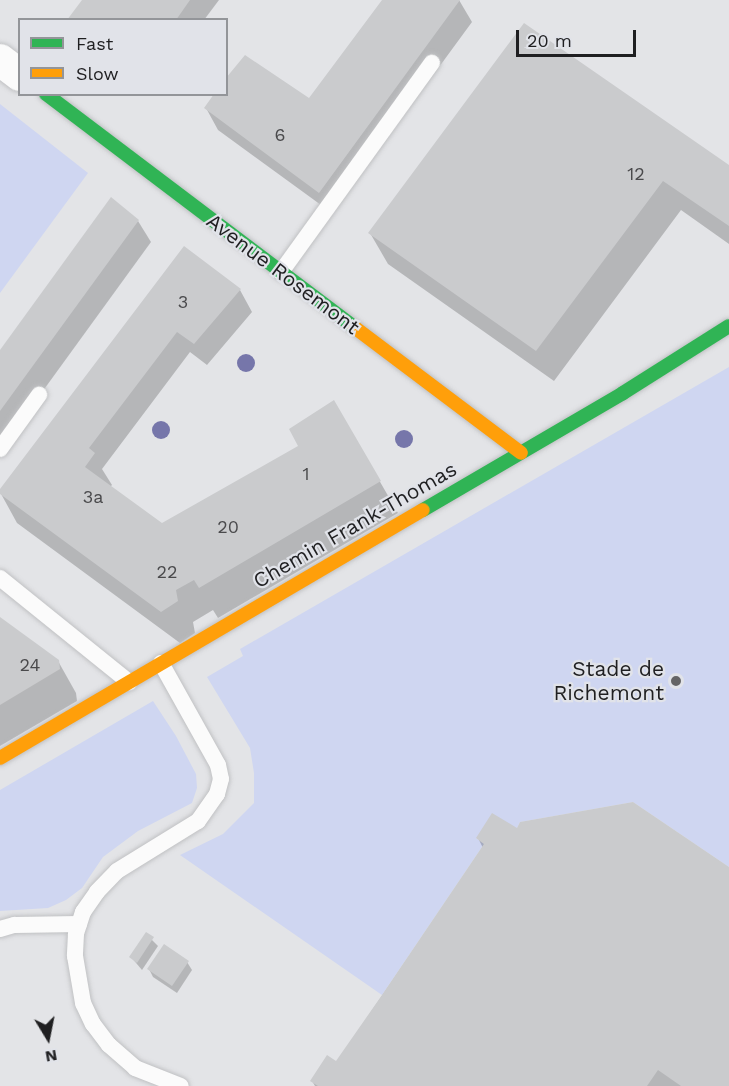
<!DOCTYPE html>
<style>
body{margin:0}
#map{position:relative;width:729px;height:1086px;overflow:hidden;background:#e3e4e7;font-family:"Work Sans",sans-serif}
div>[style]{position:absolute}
.green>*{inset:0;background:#cfd6f1}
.shadow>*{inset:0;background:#0003}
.building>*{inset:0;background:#cacbcd}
.roads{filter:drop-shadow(0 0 2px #c0c1c3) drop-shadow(0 0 2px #c0c1c3)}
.lane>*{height:16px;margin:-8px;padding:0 8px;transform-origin:8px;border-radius:8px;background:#fbfbfb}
.street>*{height:32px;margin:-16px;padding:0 16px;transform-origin:16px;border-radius:16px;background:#fbfbfb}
.fast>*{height:14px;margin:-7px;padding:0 7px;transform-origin:7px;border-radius:7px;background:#30b455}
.slow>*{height:14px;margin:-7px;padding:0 7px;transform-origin:7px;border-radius:7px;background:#ff9f0a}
.trees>*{width:18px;height:18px;margin:-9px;border-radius:50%;background:#7676aa}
.dots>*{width:16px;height:16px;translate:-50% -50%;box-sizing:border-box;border:3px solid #e1e3e9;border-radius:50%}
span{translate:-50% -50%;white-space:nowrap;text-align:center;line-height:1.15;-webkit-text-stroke:4.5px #e1e3e9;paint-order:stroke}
.number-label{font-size:18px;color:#4a4a4c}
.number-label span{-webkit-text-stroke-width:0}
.street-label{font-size:21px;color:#1f1f21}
.poi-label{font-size:21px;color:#1f1f21}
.right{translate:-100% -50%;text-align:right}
.legend{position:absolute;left:18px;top:18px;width:210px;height:78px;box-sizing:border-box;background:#e1e3e9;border:2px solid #939599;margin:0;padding:8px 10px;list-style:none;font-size:18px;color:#1f1f21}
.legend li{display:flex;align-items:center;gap:12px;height:30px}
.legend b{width:30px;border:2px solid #939599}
.north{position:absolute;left:18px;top:1008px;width:60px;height:60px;-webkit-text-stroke:4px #e1e3e9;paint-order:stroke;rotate:170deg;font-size:16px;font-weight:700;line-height:24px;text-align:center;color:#1f1f21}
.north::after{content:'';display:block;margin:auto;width:21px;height:27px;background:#1f1f21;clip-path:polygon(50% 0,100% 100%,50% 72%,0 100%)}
.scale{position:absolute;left:516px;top:30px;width:120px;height:27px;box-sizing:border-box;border:3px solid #1f1f21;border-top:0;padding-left:8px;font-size:18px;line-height:21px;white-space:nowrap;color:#1f1f21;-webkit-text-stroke:4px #e1e3e9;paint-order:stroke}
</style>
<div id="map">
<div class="green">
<div style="clip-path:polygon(0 104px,88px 173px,0 293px)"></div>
<div style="clip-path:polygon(729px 367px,729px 867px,633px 802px,520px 822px,517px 828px,476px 838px,484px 844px,382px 995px,180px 855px,223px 834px,254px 803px,254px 773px,250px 748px,207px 677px,243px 656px,240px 649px)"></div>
<div style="clip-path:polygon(153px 701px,176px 736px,196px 774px,197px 788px,192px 803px,138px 831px,103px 857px,82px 888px,66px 900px,48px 908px,0 911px,0 790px)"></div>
</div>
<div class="shadow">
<div style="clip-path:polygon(83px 0,219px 0,204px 20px,69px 20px)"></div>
<div style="clip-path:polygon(383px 0,459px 0,472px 22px,332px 213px,218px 130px,206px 108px,226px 94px,309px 100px)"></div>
<div style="clip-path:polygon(729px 167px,729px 244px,681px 210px,554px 381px,388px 264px,370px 233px)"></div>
<div style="clip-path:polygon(138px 221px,151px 242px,0 450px,0 353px)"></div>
<div style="clip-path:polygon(185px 248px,240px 290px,252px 312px,207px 365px,190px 352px,102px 469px,112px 485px,110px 487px,161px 525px,300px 447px,334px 402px,398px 513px,218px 618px,213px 610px,193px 622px,195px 633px,180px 643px,17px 523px,0 492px)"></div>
<div style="clip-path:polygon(0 619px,58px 661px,76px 693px,77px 701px,0 746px)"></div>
<div style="clip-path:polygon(517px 831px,729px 869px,729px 1086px,315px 1086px,312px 1081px,336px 1063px,483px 848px,478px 838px)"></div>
<div style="clip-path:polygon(146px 934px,158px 946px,142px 970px,131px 957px)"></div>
<div style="clip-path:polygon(187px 962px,192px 970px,177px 993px,153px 977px,149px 969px)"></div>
</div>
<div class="building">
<div style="clip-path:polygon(82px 0,190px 0,176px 20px,67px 20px)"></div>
<div style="clip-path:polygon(382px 0,460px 0,319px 193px,204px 108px,214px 94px,226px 94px,226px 78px,245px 55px,309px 98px)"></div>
<div style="clip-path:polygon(524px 23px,729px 165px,729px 226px,663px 181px,536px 351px,368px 233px)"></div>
<div style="clip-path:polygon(111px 197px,139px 220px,0 411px,0 350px)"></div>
<div style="clip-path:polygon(184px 246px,241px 289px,194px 344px,177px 332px,89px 448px,95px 453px,85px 467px,162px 523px,298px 446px,289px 429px,334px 400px,381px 481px,199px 588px,194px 580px,176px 590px,178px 601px,161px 612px,0 494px,0 489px)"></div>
<div style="clip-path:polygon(0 617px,59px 660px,60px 669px,0 705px)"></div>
<div style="clip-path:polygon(633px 802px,729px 867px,729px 1086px,681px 1086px,658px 1070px,647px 1086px,318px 1086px,310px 1081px,327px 1055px,336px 1061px,382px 995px,484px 844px,476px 838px,492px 813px,517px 828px,520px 822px)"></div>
<div style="clip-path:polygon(146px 932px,154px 937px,137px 963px,129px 957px)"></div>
<div style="clip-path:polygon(164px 944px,189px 961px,172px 986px,147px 969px)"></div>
</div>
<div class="roads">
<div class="lane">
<div style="left:281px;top:272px;width:258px;rotate:-54.2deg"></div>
<div style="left:0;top:449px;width:67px;rotate:-54.2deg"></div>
<div style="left:0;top:578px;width:166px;rotate:38.9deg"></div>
<div style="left:161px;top:663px;width:117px;rotate:60.8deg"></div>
<div style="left:218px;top:765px;width:14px;rotate:78deg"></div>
<div style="left:221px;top:779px;width:16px;rotate:105deg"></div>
<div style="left:217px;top:794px;width:33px;rotate:125deg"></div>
<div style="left:198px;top:821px;width:95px;rotate:148.3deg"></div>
<div style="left:117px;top:871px;width:29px;rotate:134deg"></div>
<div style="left:97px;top:892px;width:24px;rotate:125deg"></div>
<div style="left:83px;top:912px;width:23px;rotate:108deg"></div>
<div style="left:76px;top:934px;width:22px;rotate:93deg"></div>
<div style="left:75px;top:956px;width:48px;rotate:80.3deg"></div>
<div style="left:83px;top:1003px;width:23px;rotate:65deg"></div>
<div style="left:93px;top:1024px;width:26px;rotate:53deg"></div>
<div style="left:109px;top:1045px;width:35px;rotate:41deg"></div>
<div style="left:135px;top:1068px;width:49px;rotate:21.4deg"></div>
<div style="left:0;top:929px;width:15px;rotate:-16deg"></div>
<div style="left:14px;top:925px;width:65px;rotate:-0.9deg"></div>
</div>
<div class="street">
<div style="left:0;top:60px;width:25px;rotate:37deg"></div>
</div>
<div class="fast">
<div style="left:46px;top:94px;width:386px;rotate:37.1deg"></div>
<div style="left:423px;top:510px;width:232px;rotate:-30.3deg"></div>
<div style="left:623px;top:393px;width:125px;rotate:-32.3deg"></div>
</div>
<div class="slow">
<div style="left:354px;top:327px;width:209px;rotate:37deg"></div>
<div style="left:0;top:758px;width:490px;rotate:-30.4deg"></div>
</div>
</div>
<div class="trees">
<div style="left:246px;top:363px"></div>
<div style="left:161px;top:430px"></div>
<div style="left:404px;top:439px"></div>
</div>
<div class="dots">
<div style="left:676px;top:681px;background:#646466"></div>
</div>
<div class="number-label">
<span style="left:280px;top:135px">6</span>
<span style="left:636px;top:174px">12</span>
<span style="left:183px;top:302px">3</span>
<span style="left:306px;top:474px">1</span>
<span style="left:93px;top:497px">3a</span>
<span style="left:228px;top:527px">20</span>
<span style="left:167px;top:572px">22</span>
<span style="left:30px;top:665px">24</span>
</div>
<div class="street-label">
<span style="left:283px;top:274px;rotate:37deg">Avenue Rosemont</span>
<span style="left:355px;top:525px;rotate:-30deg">Chemin Frank-Thomas</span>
</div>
<div class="poi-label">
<span class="right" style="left:664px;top:681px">Stade de<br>Richemont</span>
</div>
<ul class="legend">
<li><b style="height:8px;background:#30b455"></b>Fast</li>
<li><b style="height:8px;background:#ff9f0a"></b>Slow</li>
</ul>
<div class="north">N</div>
<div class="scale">20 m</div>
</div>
